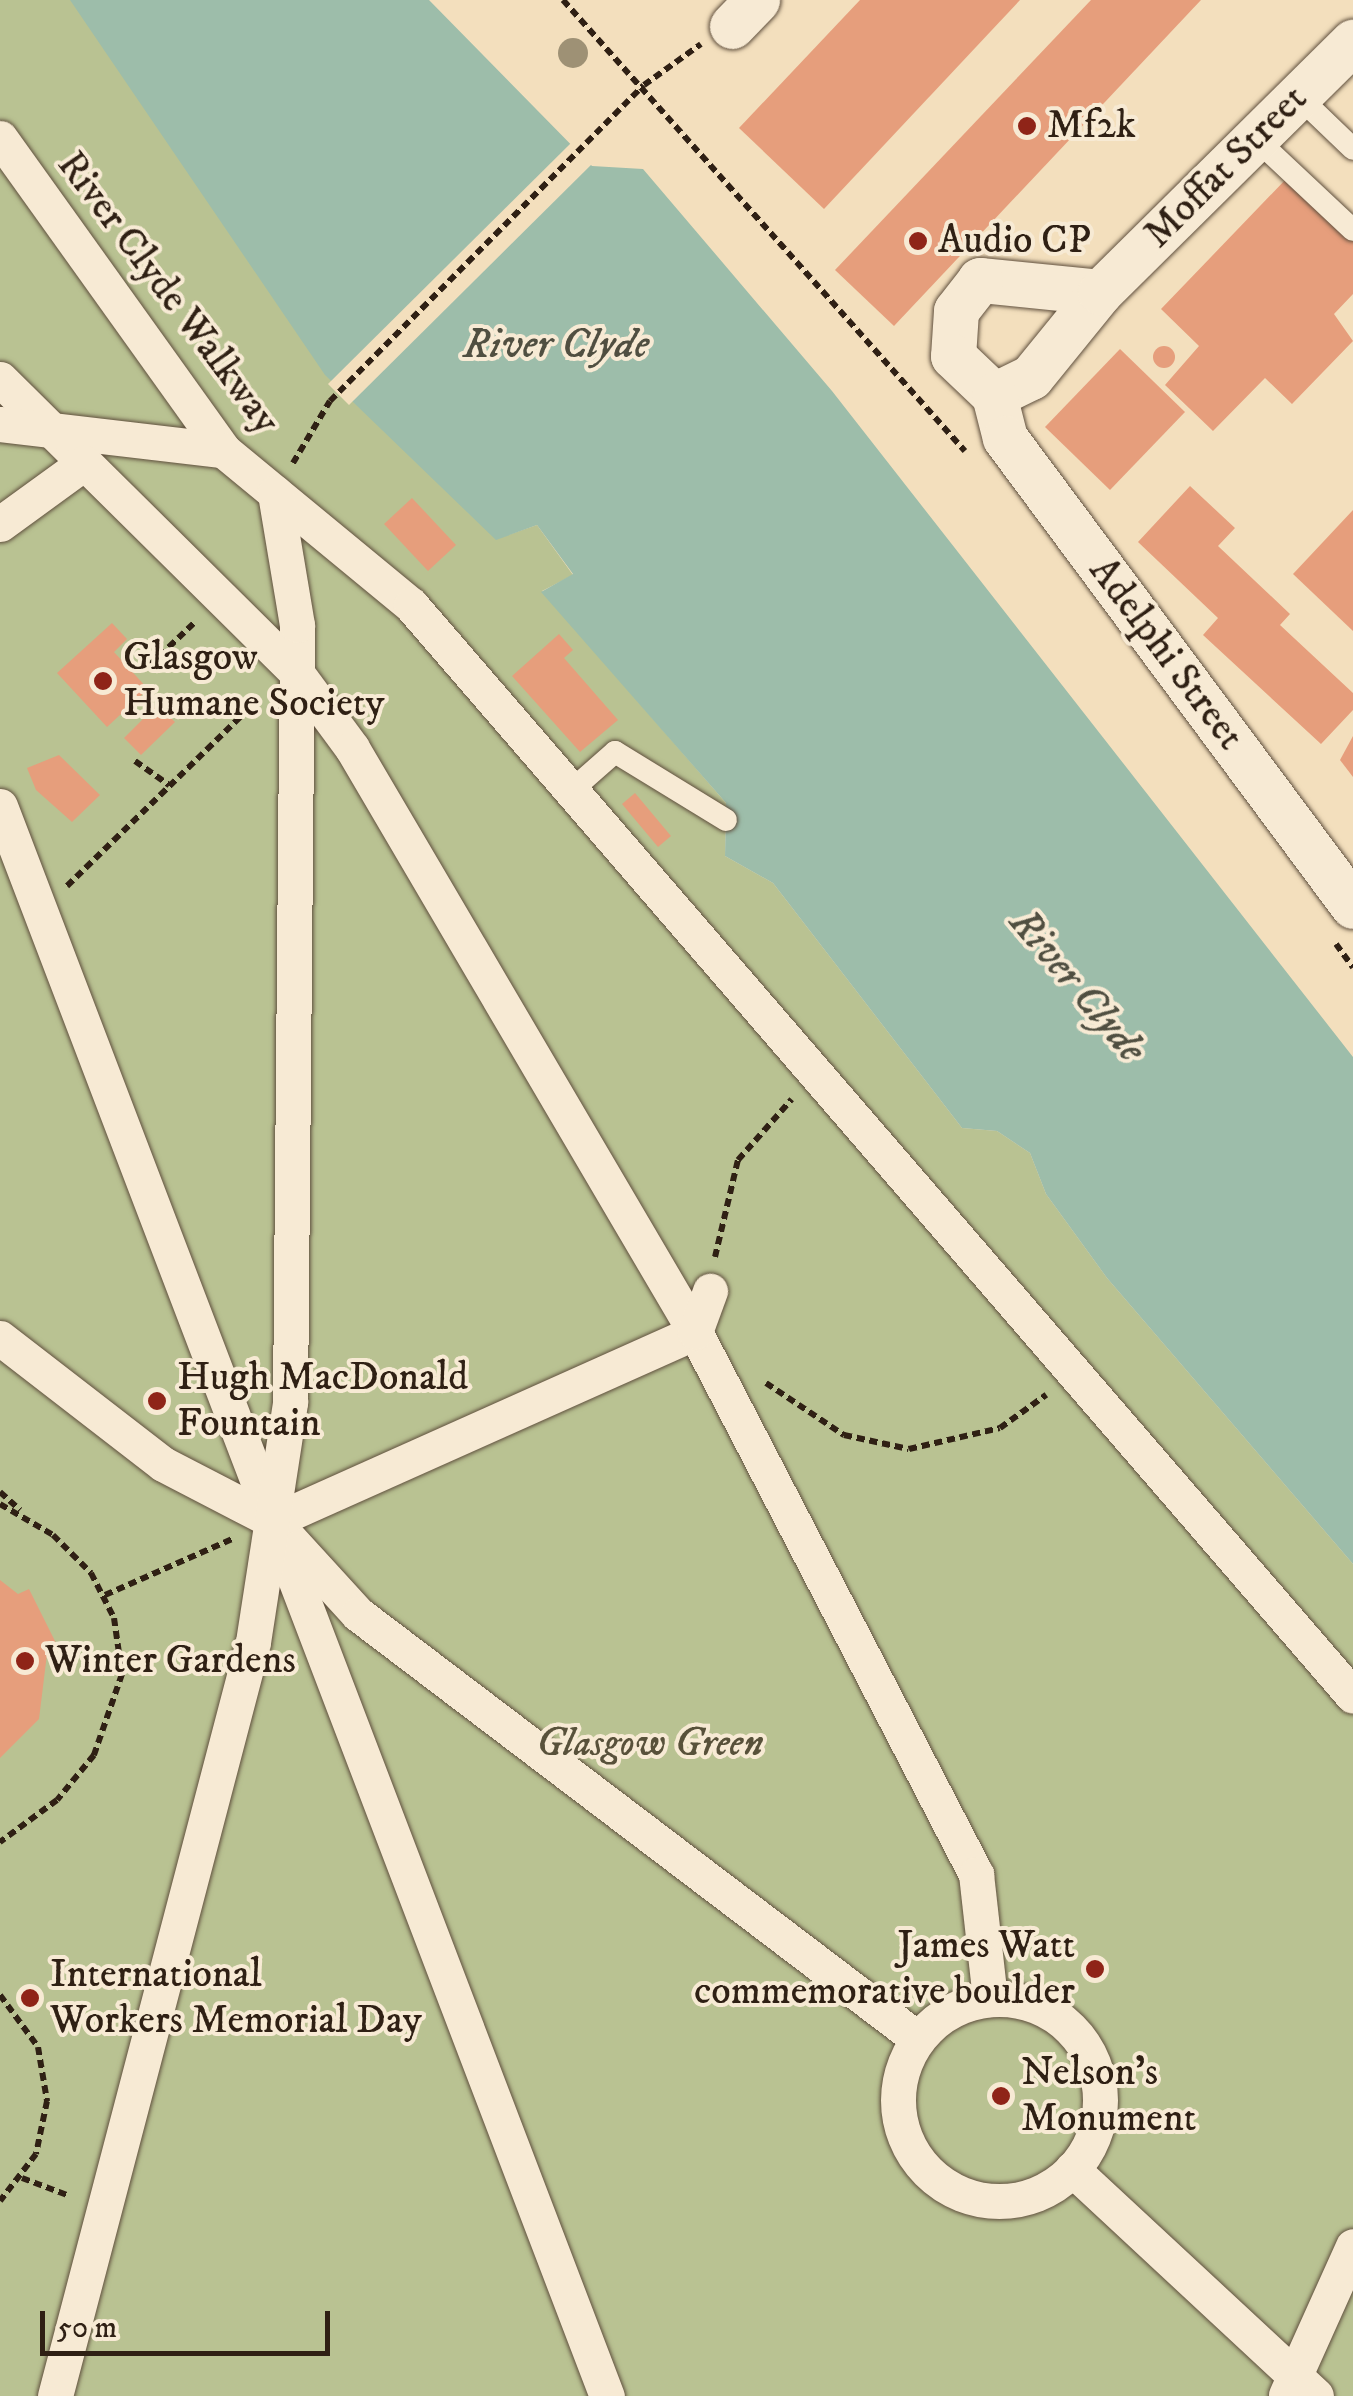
<!DOCTYPE html>
<style>
body{margin:0}
#map{position:relative;width:1353px;height:2396px;overflow:hidden;background:#f3dfbd;font-family:"IM FELL DW Pica",serif}
div>[style]{position:absolute}
.green>*{inset:0;background:#b9c292}
.water>*{inset:0;background:#9dbdaa}
.pier>*{inset:0;background:#f3dfbd}
.building>*{inset:0;background:#e69e7c}
.round{border-radius:50%}
.path>*{height:6px;margin-top:-3px;transform-origin:0;background:repeating-linear-gradient(90deg,#2f2014 0 8px,transparent 0 13px)}
.roads{filter:drop-shadow(0 0 2px #60503e) drop-shadow(0 0 2px #60503e)}
.service>*{height:22px;margin:-11px;padding:0 11px;transform-origin:11px;border-radius:11px;background:#f7ead4}
.pedestrian>*{height:35px;margin:-17.5px;padding:0 17.5px;transform-origin:17.5px;border-radius:17.5px;background:#f7ead4}
.pedestrian>.ring{margin:-17.5px;padding:0;box-sizing:content-box;background:none;border:35px solid #f7ead4;border-radius:50%}
.minor>*{height:45px;margin:-22.5px;padding:0 22.5px;transform-origin:22.5px;border-radius:22.5px;background:#f7ead4}
.trees>*{width:30px;height:30px;margin:-15px;border-radius:50%;background:#9e9175}
.dots>*{width:28px;height:28px;translate:-50% -50%;box-sizing:border-box;border:5px solid #f7ead4;border-radius:50%}
span{translate:-50% -50%;white-space:nowrap;text-align:center;line-height:1.15;-webkit-text-stroke:8px #f7ead4;paint-order:stroke}
.poi-label{font-size:40px;color:#2f2014}
.left{translate:0 -50%;text-align:left}
.right{translate:-100% -50%;text-align:right}
.street-label{font-size:40px;color:#2f2014}
.park-label{font-size:40px;color:#58513a;font-style:italic}
.water-label{font-size:42px;color:#504f41;font-style:italic}
.scale{position:absolute;left:40px;top:2311px;width:290px;height:45px;box-sizing:border-box;border:5px solid #2f2014;border-top:0;padding-left:12px;font-size:30px;line-height:35px;white-space:nowrap;color:#2f2014;-webkit-text-stroke:8px #f7ead4;paint-order:stroke}
</style>
<div id="map">
<div class="green">
<div style="clip-path:polygon(0 0,105px 0,496px 539px,537px 525px,573px 575px,542px 591px,726px 803px,725px 856px,773px 883px,962px 1128px,997px 1131px,1030px 1153px,1046px 1194px,1107px 1278px,1353px 1564px,1353px 2396px,0 2396px)"></div>
</div>
<div class="water">
<div style="clip-path:polygon(70px 0,429px 0,592px 166px,643px 169px,832px 391px,1353px 1057px,1353px 1564px,1107px 1278px,1046px 1194px,1030px 1153px,997px 1131px,962px 1128px,773px 883px,725px 856px,726px 803px,541px 592px,573px 574px,537px 525px,496px 540px,325px 375px)"></div>
</div>
<div class="pier">
<div style="clip-path:polygon(571px 143px,594px 162px,349px 405px,328px 384px)"></div>
</div>
<div class="building">
<div style="clip-path:polygon(860px 0,1020px 0,824px 209px,739px 128px)"></div>
<div style="clip-path:polygon(1091px 0,1201px 0,894px 326px,835px 270px)"></div>
<div style="clip-path:polygon(1287px 178px,1353px 241px,1353px 294px,1334px 314px,1353px 341px,1292px 404px,1265px 378px,1213px 431px,1165px 385px,1199px 346px,1161px 309px)"></div>
<div class="round" style="left:1153px;top:346px;width:22px;height:22px"></div>
<div style="clip-path:polygon(1120px 349px,1185px 412px,1110px 490px,1045px 427px)"></div>
<div style="clip-path:polygon(1190px 486px,1235px 528px,1218px 546px,1290px 614px,1280px 625px,1353px 693px,1353px 710px,1321px 744px,1203px 635px,1218px 618px,1138px 542px)"></div>
<div style="clip-path:polygon(412px 498px,456px 545px,428px 571px,384px 524px)"></div>
<div style="clip-path:polygon(1353px 510px,1353px 631px,1293px 574px)"></div>
<div style="clip-path:polygon(112px 623px,127px 639px,114px 652px,148px 689px,107px 727px,57px 673px)"></div>
<div style="clip-path:polygon(559px 634px,573px 650px,564px 658px,618px 720px,580px 752px,512px 676px)"></div>
<div style="clip-path:polygon(157px 705px,175px 722px,141px 755px,124px 738px)"></div>
<div style="clip-path:polygon(1353px 736px,1353px 777px,1340px 760px)"></div>
<div style="clip-path:polygon(59px 755px,100px 795px,72px 822px,36px 790px,27px 768px)"></div>
<div style="clip-path:polygon(635px 793px,671px 836px,658px 847px,622px 804px)"></div>
<div style="clip-path:polygon(0 1580px,18px 1594px,29px 1589px,59px 1649px,47px 1654px,39px 1719px,0 1758px)"></div>
</div>
<div class="path">
<div style="left:563px;top:0;width:604px;rotate:48.29deg"></div>
<div style="left:293px;top:463px;width:72px;rotate:-59.2deg"></div>
<div style="left:330px;top:401px;width:445px;rotate:-45.2deg"></div>
<div style="left:644px;top:85px;width:70px;rotate:-35.7deg"></div>
<div style="left:150px;top:665px;width:61px;rotate:-43.7deg"></div>
<div style="left:135px;top:761px;width:42px;rotate:35.2deg"></div>
<div style="left:67px;top:886px;width:272px;rotate:-44.3deg"></div>
<div style="left:1336px;top:944px;width:29px;rotate:54deg"></div>
<div style="left:715px;top:1257px;width:100px;rotate:-76.7deg"></div>
<div style="left:738px;top:1160px;width:81px;rotate:-48.5deg"></div>
<div style="left:766px;top:1383px;width:94px;rotate:33.7deg"></div>
<div style="left:844px;top:1435px;width:66px;rotate:12.2deg"></div>
<div style="left:909px;top:1449px;width:93px;rotate:-13deg"></div>
<div style="left:1000px;top:1428px;width:57px;rotate:-35.7deg"></div>
<div style="left:0;top:1492px;width:27px;rotate:42deg"></div>
<div style="left:0;top:1504px;width:61px;rotate:30.3deg"></div>
<div style="left:53px;top:1535px;width:54px;rotate:45deg"></div>
<div style="left:91px;top:1573px;width:51px;rotate:62.9deg"></div>
<div style="left:114px;top:1618px;width:57px;rotate:81.9deg"></div>
<div style="left:122px;top:1674px;width:86px;rotate:109.1deg"></div>
<div style="left:94px;top:1755px;width:58px;rotate:129.4deg"></div>
<div style="left:57px;top:1800px;width:71px;rotate:143.6deg"></div>
<div style="left:105px;top:1595px;width:139px;rotate:-23.8deg"></div>
<div style="left:0;top:1995px;width:64px;rotate:53.8deg"></div>
<div style="left:38px;top:2047px;width:55px;rotate:80.5deg"></div>
<div style="left:47px;top:2101px;width:54px;rotate:101.7deg"></div>
<div style="left:36px;top:2154px;width:59px;rotate:127.5deg"></div>
<div style="left:22px;top:2178px;width:51px;rotate:20.6deg"></div>
</div>
<div class="roads">
<div class="service">
<div style="left:1298px;top:96px;width:76px;rotate:43.9deg"></div>
<div style="left:1255px;top:138px;width:134px;rotate:43.2deg"></div>
<div style="left:573px;top:789px;width:56px;rotate:-41.4deg"></div>
<div style="left:615px;top:752px;width:130px;rotate:31.5deg"></div>
</div>
<div class="pedestrian">
<div style="left:0;top:138px;width:384px;rotate:54.4deg"></div>
<div style="left:223px;top:450px;width:244px;rotate:39.5deg"></div>
<div style="left:411px;top:605px;width:1441px;rotate:49.19deg"></div>
<div style="left:0;top:379px;width:416px;rotate:44.7deg"></div>
<div style="left:296px;top:672px;width:94px;rotate:53.6deg"></div>
<div style="left:352px;top:748px;width:677px;rotate:59.57deg"></div>
<div style="left:695px;top:1332px;width:611px;rotate:62.6deg"></div>
<div style="left:976px;top:1874px;width:126px;rotate:83.6deg"></div>
<div style="left:0;top:424px;width:225px;rotate:6.7deg"></div>
<div style="left:0;top:524px;width:104px;rotate:-36deg"></div>
<div style="left:0;top:806px;width:1702px;rotate:69.11deg"></div>
<div style="left:0;top:1338px;width:206px;rotate:37.7deg"></div>
<div style="left:163px;top:1464px;width:124px;rotate:27.4deg"></div>
<div style="left:273px;top:1521px;width:126px;rotate:47.6deg"></div>
<div style="left:358px;top:1614px;width:703px;rotate:37.2deg"></div>
<div style="left:273px;top:1521px;width:462px;rotate:-24.1deg"></div>
<div style="left:695px;top:1332px;width:44px;rotate:-69.9deg"></div>
<div class="ring" style="left:898px;top:1999px;width:167px;height:167px"></div>
<div style="left:1072px;top:2169px;width:333px;rotate:42.9deg"></div>
<div style="left:1286px;top:2395px;width:163px;rotate:-65.8deg"></div>
<div style="left:55px;top:2396px;width:780px;rotate:-75.29deg"></div>
<div style="left:253px;top:1642px;width:243px;rotate:-81.2deg"></div>
<div style="left:290px;top:1402px;width:777px;rotate:-89.48deg"></div>
<div style="left:297px;top:625px;width:134px;rotate:-99.5deg"></div>
</div>
<div class="minor">
<div style="left:732px;top:26px;width:36px;rotate:-46deg"></div>
<div style="left:1100px;top:292px;width:121px;rotate:-174.3deg"></div>
<div style="left:980px;top:280px;width:39px;rotate:128deg"></div>
<div style="left:956px;top:311px;width:45px;rotate:93.8deg"></div>
<div style="left:953px;top:356px;width:57px;rotate:43.6deg"></div>
<div style="left:994px;top:395px;width:41px;rotate:-25.9deg"></div>
<div style="left:1031px;top:377px;width:109px;rotate:-50.9deg"></div>
<div style="left:1100px;top:292px;width:356px;rotate:-44.7deg"></div>
<div style="left:994px;top:395px;width:44px;rotate:75.7deg"></div>
<div style="left:1005px;top:438px;width:583px;rotate:53.37deg"></div>
</div>
</div>
<div class="trees">
<div style="left:573px;top:53px"></div>
</div>
<div class="dots">
<div style="left:1027px;top:126px;background:#8f2418"></div>
<div style="left:918px;top:241px;background:#8f2418"></div>
<div style="left:103px;top:681px;background:#8f2418"></div>
<div style="left:157px;top:1401px;background:#8f2418"></div>
<div style="left:25px;top:1661px;background:#8f2418"></div>
<div style="left:1095px;top:1969px;background:#8f2418"></div>
<div style="left:30px;top:1998px;background:#8f2418"></div>
<div style="left:1001px;top:2096px;background:#8f2418"></div>
</div>
<div class="poi-label">
<span class="left" style="left:1047px;top:126px">Mf2k</span>
<span class="left" style="left:938px;top:241px">Audio CP</span>
<span class="left" style="left:123px;top:681px">Glasgow<br>Humane Society</span>
<span class="left" style="left:177px;top:1401px">Hugh MacDonald<br>Fountain</span>
<span class="left" style="left:45px;top:1661px">Winter Gardens</span>
<span class="right" style="left:1075px;top:1969px">James Watt<br>commemorative boulder</span>
<span class="left" style="left:50px;top:1998px">International<br>Workers Memorial Day</span>
<span class="left" style="left:1021px;top:2096px">Nelson's<br>Monument</span>
</div>
<div class="street-label">
<span style="left:1226px;top:167px;rotate:-45deg">Moffat Street</span>
<span style="left:168px;top:293px;rotate:53deg">River Clyde Walkway</span>
<span style="left:1166px;top:654px;rotate:53deg">Adelphi Street</span>
</div>
<div class="park-label">
<span style="left:650px;top:1744px">Glasgow Green</span>
</div>
<div class="water-label">
<span style="left:556px;top:345px">River Clyde</span>
<span style="left:1077px;top:986px;rotate:50deg">River Clyde</span>
</div>
<div class="scale">50 m</div>
</div>
